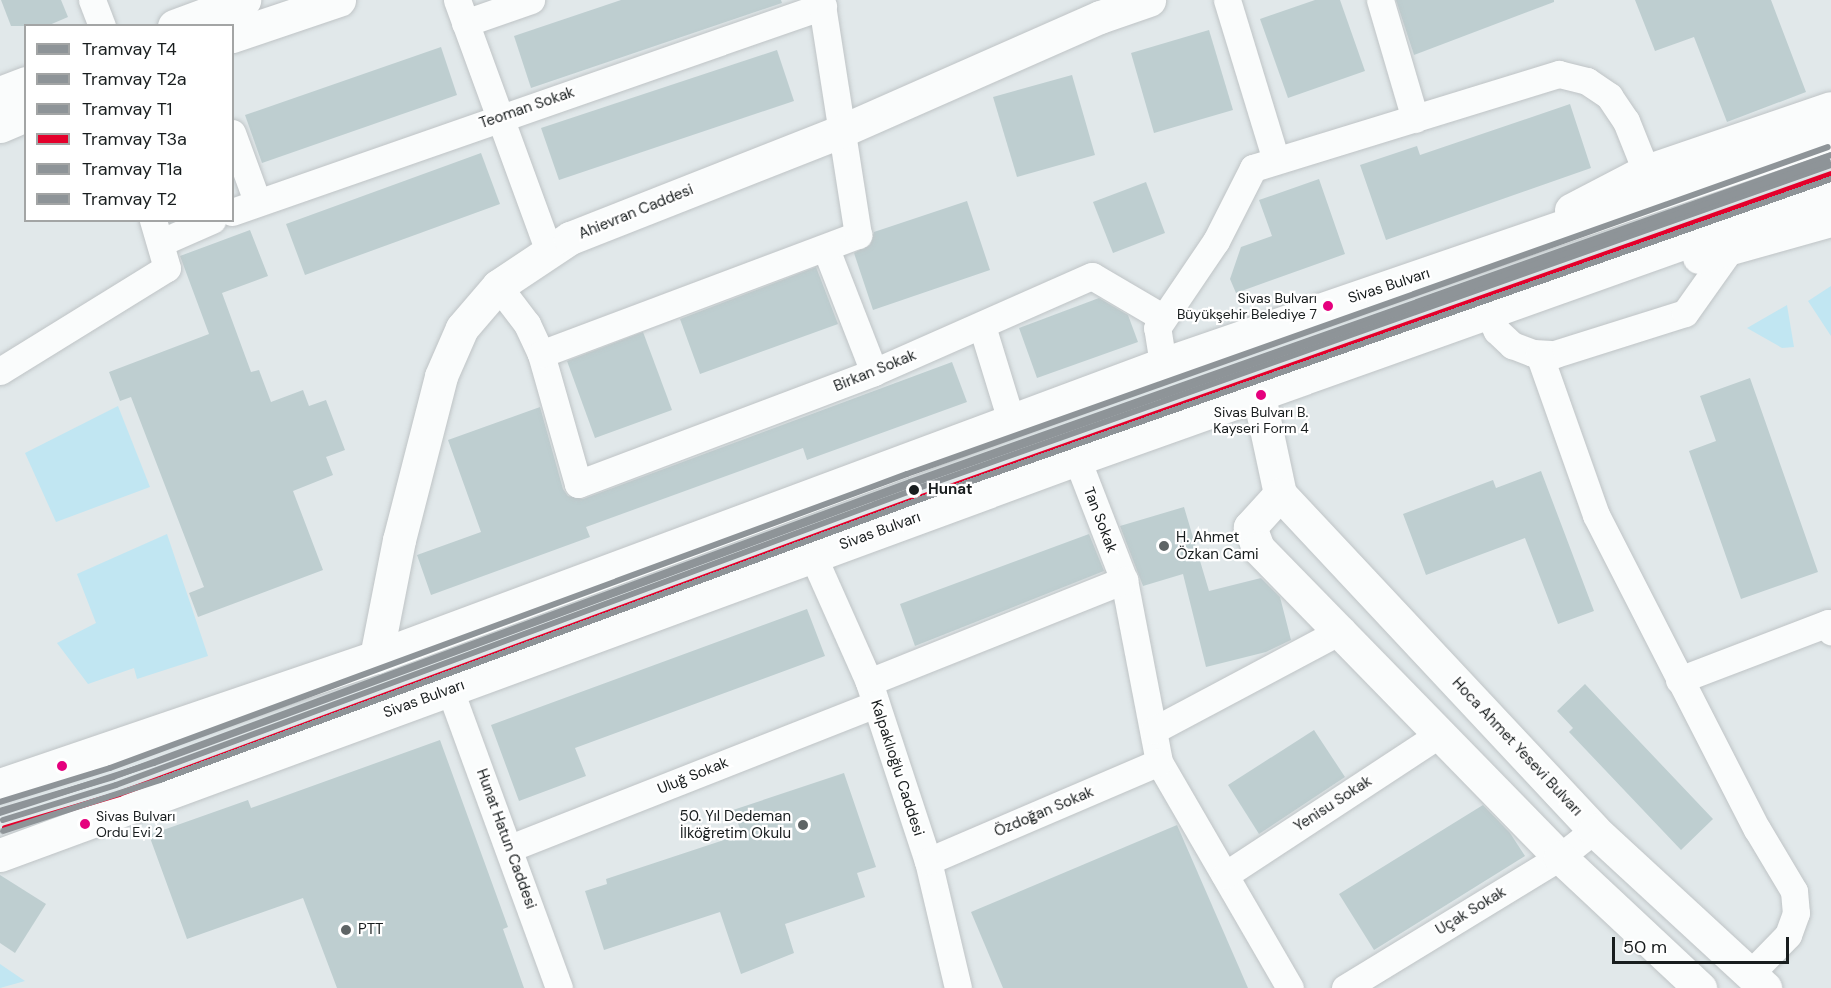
<!DOCTYPE html>
<meta charset="utf-8">
<style>
body{margin:0}
#map{position:relative;width:1831px;height:988px;overflow:hidden;background:#e1e8ea;font-family:"DM Sans",sans-serif}
div>[style]{position:absolute}
.green>*{inset:0;background:#c1e6f2}
.building>*{inset:0;background:#beced0}
.roads{filter:drop-shadow(0 0 2px #bfc4c6) drop-shadow(0 0 2px #bfc4c6)}
.minor>*{height:27px;margin:-13.5px;padding:0 13.5px;transform-origin:13.5px;border-radius:13.5px;background:#fafcfc}
.tertiary>*{height:33px;margin:-16.5px;padding:0 16.5px;transform-origin:16.5px;border-radius:16.5px;background:#fafcfc}
.trunk>*{height:33px;margin:-16.5px;padding:0 16.5px;transform-origin:16.5px;border-radius:16.5px;background:#fafcfc}
.tram-1>*{height:6px;margin:-3px;padding:0 3px;transform-origin:3px;border-radius:3px;background:#8e9498}
.tram-2>*{height:6px;margin:-3px;padding:0 3px;transform-origin:3px;border-radius:3px;background:#8e9498}
.tram-3>*{height:6px;margin:-3px;padding:0 3px;transform-origin:3px;border-radius:3px;background:#8e9498}
.tram-4>*{height:6px;margin:-3px;padding:0 3px;transform-origin:3px;border-radius:3px;background:#e4002b}
.tram-5>*{height:6px;margin:-3px;padding:0 3px;transform-origin:3px;border-radius:3px;background:#8e9498}
.tram-6>*{height:6px;margin:-3px;padding:0 3px;transform-origin:3px;border-radius:3px;background:#8e9498}
.dots>*{width:16px;height:16px;translate:-50% -50%;box-sizing:border-box;border:3px solid #fff;border-radius:50%}
span{translate:-50% -50%;white-space:nowrap;text-align:center;line-height:1.15;-webkit-text-stroke:4.5px #fff;paint-order:stroke}
.bus-label{font-size:14px;color:#181d1e}
.right{translate:-100% -50%;text-align:right}
.left{translate:0 -50%;text-align:left}
.street-label{font-size:15px;color:#181d1e}
.stop-label{font-size:15px;color:#181d1e;font-weight:700}
.poi-label{font-size:15px;color:#181d1e}
.legend{position:absolute;left:24px;top:24px;width:210px;height:198px;box-sizing:border-box;background:#fff;border:2px solid #a3a5a5;margin:0;padding:8px 10px;list-style:none;font-size:18px;color:#181d1e}
.legend li{display:flex;align-items:center;gap:12px;height:30px}
.legend b{width:30px;border:2px solid #a3a5a5}
.scale{position:absolute;left:1612px;top:937px;width:177px;height:27px;box-sizing:border-box;border:3px solid #181d1e;border-top:0;padding-left:8px;font-size:18px;line-height:21px;white-space:nowrap;color:#181d1e;-webkit-text-stroke:4px #fff;paint-order:stroke}
</style>
<div id="map">
<div class="green">
<div style="clip-path:polygon(1831px 286px,1831px 336px,1808px 301px)"></div>
<div style="clip-path:polygon(1787px 305px,1794px 347px,1782px 348px,1747px 328px)"></div>
<div style="clip-path:polygon(118px 406px,150px 487px,56px 522px,25px 453px)"></div>
<div style="clip-path:polygon(167px 534px,208px 656px,137px 679px,134px 668px,88px 684px,57px 643px,96px 623px,77px 574px)"></div>
<div style="clip-path:polygon(0 964px,25px 981px,0 988px)"></div>
</div>
<div class="building">
<div style="clip-path:polygon(1px 0,61px 0,68px 17px,47px 26px,11px 26px)"></div>
<div style="clip-path:polygon(621px 0,781px 0,782px 3px,531px 88px,514px 36px)"></div>
<div style="clip-path:polygon(1315px 0,1340px 0,1365px 71px,1288px 98px,1260px 19px)"></div>
<div style="clip-path:polygon(1396px 0,1554px 0,1554px 2px,1414px 55px)"></div>
<div style="clip-path:polygon(1635px 0,1771px 0,1806px 92px,1727px 122px,1694px 37px,1655px 51px)"></div>
<div style="clip-path:polygon(1209px 30px,1233px 110px,1154px 133px,1131px 53px)"></div>
<div style="clip-path:polygon(441px 47px,457px 95px,262px 163px,245px 115px)"></div>
<div style="clip-path:polygon(777px 50px,794px 101px,559px 180px,541px 128px)"></div>
<div style="clip-path:polygon(1072px 75px,1095px 155px,1017px 177px,993px 97px)"></div>
<div style="clip-path:polygon(1570px 104px,1591px 168px,1386px 240px,1360px 165px,1417px 146px,1420px 155px)"></div>
<div style="clip-path:polygon(481px 153px,500px 204px,305px 275px,286px 224px)"></div>
<div style="clip-path:polygon(1319px 179px,1345px 254px,1236px 293px,1230px 279px,1241px 247px,1272px 236px,1259px 200px)"></div>
<div style="clip-path:polygon(1146px 182px,1165px 233px,1113px 253px,1093px 202px)"></div>
<div style="clip-path:polygon(967px 201px,990px 270px,873px 310px,854px 253px,870px 245px,874px 232px)"></div>
<div style="clip-path:polygon(250px 230px,268px 276px,222px 293px,251px 372px,259px 370px,271px 402px,303px 390px,309px 406px,326px 400px,345px 450px,326px 457px,333px 475px,293px 491px,323px 570px,198px 617px,189px 593px,204px 587px,131px 397px,120px 401px,109px 372px,209px 334px,180px 256px)"></div>
<div style="clip-path:polygon(816px 267px,838px 324px,700px 374px,680px 319px)"></div>
<div style="clip-path:polygon(1099px 298px,1128px 315px,1138px 342px,1037px 378px,1019px 328px)"></div>
<div style="clip-path:polygon(643px 332px,672px 410px,595px 438px,567px 361px)"></div>
<div style="clip-path:polygon(952px 362px,967px 402px,807px 460px,803px 448px,586px 527px,590px 537px,431px 595px,417px 555px,481px 532px,448px 440px,540px 407px,563px 489px,568px 496px,583px 499px)"></div>
<div style="clip-path:polygon(1750px 378px,1818px 572px,1741px 599px,1689px 451px,1716px 441px,1700px 396px)"></div>
<div style="clip-path:polygon(1541px 471px,1594px 611px,1558px 624px,1525px 538px,1426px 575px,1403px 514px,1493px 480px,1496px 488px)"></div>
<div style="clip-path:polygon(1184px 507px,1209px 591px,1261px 578px,1280px 597px,1291px 640px,1266px 652px,1206px 667px,1183px 574px,1143px 586px,1120px 526px)"></div>
<div style="clip-path:polygon(1089px 534px,1104px 571px,915px 646px,900px 604px)"></div>
<div style="clip-path:polygon(807px 609px,825px 656px,575px 748px,586px 776px,519px 801px,491px 725px)"></div>
<div style="clip-path:polygon(1585px 684px,1713px 819px,1681px 850px,1569px 732px,1573px 728px,1557px 711px)"></div>
<div style="clip-path:polygon(1314px 730px,1345px 777px,1259px 834px,1228px 785px)"></div>
<div style="clip-path:polygon(440px 740px,508px 927px,503px 929px,524px 988px,337px 988px,303px 898px,187px 939px,149px 835px,248px 800px,251px 808px)"></div>
<div style="clip-path:polygon(844px 773px,876px 867px,857px 873px,865px 897px,785px 924px,794px 953px,741px 974px,720px 912px,604px 950px,585px 891px,607px 884px,606px 879px,742px 834px,733px 810px)"></div>
<div style="clip-path:polygon(1483px 805px,1510px 833px,1525px 856px,1374px 950px,1339px 894px)"></div>
<div style="clip-path:polygon(1177px 825px,1248px 988px,1003px 988px,971px 912px)"></div>
<div style="clip-path:polygon(0 875px,46px 904px,15px 953px,0 943px)"></div>
</div>
<div class="roads">
<div class="minor">
<div style="left:92px;top:0;width:28px;rotate:69deg"></div>
<div style="left:457px;top:0;width:267px;rotate:69.9deg"></div>
<div style="left:1227px;top:0;width:167px;rotate:73deg"></div>
<div style="left:1380px;top:0;width:124px;rotate:73.6deg"></div>
<div style="left:465px;top:23px;width:70px;rotate:-19.2deg"></div>
<div style="left:232px;top:133px;width:72px;rotate:69.8deg"></div>
<div style="left:232px;top:212px;width:626px;rotate:-19.22deg"></div>
<div style="left:162px;top:242px;width:55px;rotate:-23.7deg"></div>
<div style="left:826px;top:249px;width:132px;rotate:68.7deg"></div>
<div style="left:498px;top:286px;width:48px;rotate:52.7deg"></div>
<div style="left:527px;top:324px;width:33px;rotate:65deg"></div>
<div style="left:541px;top:354px;width:135px;rotate:74.1deg"></div>
<div style="left:578px;top:484px;width:316px;rotate:-20.7deg"></div>
<div style="left:874px;top:372px;width:238px;rotate:-23.8deg"></div>
<div style="left:1092px;top:276px;width:81px;rotate:30.4deg"></div>
<div style="left:1487px;top:310px;width:23px;rotate:65deg"></div>
<div style="left:1497px;top:331px;width:21px;rotate:43deg"></div>
<div style="left:1512px;top:345px;width:22px;rotate:21deg"></div>
<div style="left:1533px;top:353px;width:22px;rotate:3deg"></div>
<div style="left:1555px;top:354px;width:136px;rotate:-17.5deg"></div>
<div style="left:1685px;top:313px;width:80px;rotate:-54.7deg"></div>
<div style="left:982px;top:326px;width:98px;rotate:72.9deg"></div>
<div style="left:541px;top:354px;width:339px;rotate:-20.6deg"></div>
<div style="left:858px;top:235px;width:238px;rotate:-98.9deg"></div>
<div style="left:1539px;top:354px;width:171px;rotate:70.5deg"></div>
<div style="left:1596px;top:515px;width:353px;rotate:62.9deg"></div>
<div style="left:1757px;top:829px;width:72px;rotate:59.2deg"></div>
<div style="left:1794px;top:891px;width:22px;rotate:85deg"></div>
<div style="left:1796px;top:913px;width:23px;rotate:110deg"></div>
<div style="left:1788px;top:935px;width:54px;rotate:134.3deg"></div>
<div style="left:1163px;top:364px;width:36px;rotate:-99deg"></div>
<div style="left:1157px;top:328px;width:105px;rotate:-55.9deg"></div>
<div style="left:1216px;top:241px;width:82px;rotate:-63.1deg"></div>
<div style="left:1253px;top:168px;width:320px;rotate:-17.1deg"></div>
<div style="left:1559px;top:74px;width:29px;rotate:14deg"></div>
<div style="left:1587px;top:81px;width:27px;rotate:34deg"></div>
<div style="left:1609px;top:96px;width:30px;rotate:56deg"></div>
<div style="left:1626px;top:121px;width:54px;rotate:68.2deg"></div>
<div style="left:0;top:371px;width:196px;rotate:-31.7deg"></div>
<div style="left:167px;top:268px;width:50px;rotate:-106.3deg"></div>
<div style="left:1077px;top:459px;width:130px;rotate:68.8deg"></div>
<div style="left:1124px;top:580px;width:185px;rotate:79.1deg"></div>
<div style="left:1159px;top:762px;width:261px;rotate:59.9deg"></div>
<div style="left:813px;top:556px;width:138px;rotate:66deg"></div>
<div style="left:869px;top:682px;width:188px;rotate:71.8deg"></div>
<div style="left:928px;top:861px;width:130px;rotate:76.7deg"></div>
<div style="left:1679px;top:680px;width:160px;rotate:-20.9deg"></div>
<div style="left:1828px;top:623px;width:9px;rotate:69deg"></div>
<div style="left:869px;top:682px;width:275px;rotate:-21.8deg"></div>
<div style="left:450px;top:690px;width:317px;rotate:69.9deg"></div>
<div style="left:1154px;top:730px;width:213px;rotate:-28deg"></div>
<div style="left:510px;top:848px;width:393px;rotate:-21.5deg"></div>
<div style="left:928px;top:861px;width:251px;rotate:-23.2deg"></div>
<div style="left:1225px;top:875px;width:258px;rotate:-33.3deg"></div>
<div style="left:1345px;top:988px;width:252px;rotate:-31.4deg"></div>
<div style="left:1560px;top:857px;width:43px;rotate:-38.5deg"></div>
</div>
<div class="tertiary">
<div style="left:174px;top:26px;width:75px;rotate:-20.4deg"></div>
<div style="left:232px;top:36px;width:113px;rotate:-18.6deg"></div>
<div style="left:0;top:93px;width:28px;rotate:-21deg"></div>
<div style="left:0;top:126px;width:28px;rotate:-23deg"></div>
<div style="left:1259px;top:396px;width:100px;rotate:77.9deg"></div>
<div style="left:1280px;top:494px;width:460px;rotate:46.9deg"></div>
<div style="left:1594px;top:830px;width:233px;rotate:42.7deg"></div>
<div style="left:1280px;top:494px;width:45px;rotate:132.3deg"></div>
<div style="left:1250px;top:527px;width:22px;rotate:69deg"></div>
<div style="left:1258px;top:548px;width:432px;rotate:45.7deg"></div>
<div style="left:1560px;top:857px;width:192px;rotate:43.1deg"></div>
<div style="left:376px;top:657px;width:119px;rotate:-78.9deg"></div>
<div style="left:399px;top:540px;width:169px;rotate:-75.6deg"></div>
<div style="left:441px;top:376px;width:52px;rotate:-66.4deg"></div>
<div style="left:462px;top:328px;width:55px;rotate:-49.4deg"></div>
<div style="left:498px;top:286px;width:87px;rotate:-33.7deg"></div>
<div style="left:570px;top:238px;width:289px;rotate:-21.5deg"></div>
<div style="left:839px;top:132px;width:285px;rotate:-23.8deg"></div>
<div style="left:1100px;top:17px;width:52px;rotate:-19.1deg"></div>
</div>
<div class="trunk">
<div style="left:1571px;top:210px;width:85px;rotate:-27.5deg"></div>
<div style="left:1646px;top:171px;width:195px;rotate:-18.8deg"></div>
<div style="left:1699px;top:257px;width:137px;rotate:-15.7deg"></div>
<div style="left:0;top:785px;width:397px;rotate:-18.8deg"></div>
<div style="left:376px;top:657px;width:840px;rotate:-20.42deg"></div>
<div style="left:1163px;top:364px;width:706px;rotate:-19deg"></div>
<div style="left:0;top:855px;width:1147px;rotate:-20.19deg"></div>
<div style="left:1077px;top:459px;width:801px;rotate:-19.63deg"></div>
</div>
</div>
<div class="tram-1">
<div style="left:0;top:811px;width:118px;rotate:-16.7deg"></div>
<div style="left:113px;top:777px;width:850px;rotate:-20.31deg"></div>
<div style="left:910px;top:482px;width:977px;rotate:-19.55deg"></div>
</div>
<div class="tram-2">
<div style="left:3px;top:820px;width:118px;rotate:-17.2deg"></div>
<div style="left:116px;top:785px;width:850px;rotate:-20.31deg"></div>
<div style="left:913px;top:490px;width:974px;rotate:-19.5deg"></div>
</div>
<div class="tram-3">
<div style="left:0;top:802px;width:115px;rotate:-17.2deg"></div>
<div style="left:110px;top:768px;width:849px;rotate:-20.25deg"></div>
<div style="left:907px;top:474px;width:977px;rotate:-19.55deg"></div>
</div>
<div class="tram-4">
<div style="left:5px;top:828px;width:119px;rotate:-16.6deg"></div>
<div style="left:119px;top:794px;width:850px;rotate:-20.31deg"></div>
<div style="left:916px;top:499px;width:971px;rotate:-19.55deg"></div>
</div>
<div class="tram-5">
<div style="left:3px;top:831px;width:165px;rotate:-18deg"></div>
<div style="left:160px;top:780px;width:808px;rotate:-20.27deg"></div>
<div style="left:918px;top:500px;width:968px;rotate:-19.37deg"></div>
</div>
<div class="tram-6">
<div style="left:0;top:813px;width:162px;rotate:-18deg"></div>
<div style="left:154px;top:763px;width:808px;rotate:-20.21deg"></div>
<div style="left:912px;top:484px;width:971px;rotate:-19.42deg"></div>
</div>
<div class="dots">
<div style="left:1328px;top:306px;background:#e5007d"></div>
<div style="left:1261px;top:395px;background:#e5007d"></div>
<div style="left:914px;top:490px;background:#181d1e"></div>
<div style="left:1164px;top:546px;background:#5e6465"></div>
<div style="left:62px;top:766px;background:#e5007d"></div>
<div style="left:85px;top:824px;background:#e5007d"></div>
<div style="left:803px;top:825px;background:#5e6465"></div>
<div style="left:346px;top:930px;background:#5e6465"></div>
</div>
<div class="bus-label">
<span class="right" style="left:1317px;top:306px">Sivas Bulvarı<br>Büyükşehir Belediye 7</span>
<span style="left:1261px;top:420px">Sivas Bulvarı B.<br>Kayseri Form 4</span>
<span class="left" style="left:96px;top:824px">Sivas Bulvarı<br>Ordu Evi 2</span>
</div>
<div class="street-label">
<span style="left:527px;top:108px;rotate:-19deg">Teoman Sokak</span>
<span style="left:636px;top:212px;rotate:-22deg">Ahievran Caddesi</span>
<span style="left:1389px;top:286px;rotate:-18deg">Sivas Bulvarı</span>
<span style="left:875px;top:371px;rotate:-22deg">Birkan Sokak</span>
<span style="left:1100px;top:520px;rotate:69deg">Tan Sokak</span>
<span style="left:880px;top:531px;rotate:-20deg">Sivas Bulvarı</span>
<span style="left:424px;top:699px;rotate:-20deg">Sivas Bulvarı</span>
<span style="left:1517px;top:747px;rotate:47deg">Hoca Ahmet Yesevi Bulvarı</span>
<span style="left:897px;top:768px;rotate:72deg">Kalpaklıoğlu Caddesi</span>
<span style="left:693px;top:776px;rotate:-22deg">Uluğ Sokak</span>
<span style="left:1333px;top:804px;rotate:-33deg">Yenisu Sokak</span>
<span style="left:1044px;top:812px;rotate:-23deg">Özdoğan Sokak</span>
<span style="left:506px;top:839px;rotate:70deg">Hunat Hatun Caddesi</span>
<span style="left:1471px;top:911px;rotate:-31deg">Uçak Sokak</span>
</div>
<div class="stop-label">
<span class="left" style="left:928px;top:490px">Hunat</span>
</div>
<div class="poi-label">
<span class="left" style="left:1176px;top:546px">H. Ahmet<br>Özkan Cami</span>
<span class="right" style="left:791px;top:825px">50. Yıl Dedeman<br>İlköğretim Okulu</span>
<span class="left" style="left:358px;top:930px">PTT</span>
</div>
<ul class="legend">
<li><b style="height:8px;background:#8e9498"></b>Tramvay T4</li>
<li><b style="height:8px;background:#8e9498"></b>Tramvay T2a</li>
<li><b style="height:8px;background:#8e9498"></b>Tramvay T1</li>
<li><b style="height:8px;background:#e4002b"></b>Tramvay T3a</li>
<li><b style="height:8px;background:#8e9498"></b>Tramvay T1a</li>
<li><b style="height:8px;background:#8e9498"></b>Tramvay T2</li>
</ul>
<div class="scale">50 m</div>
</div>
